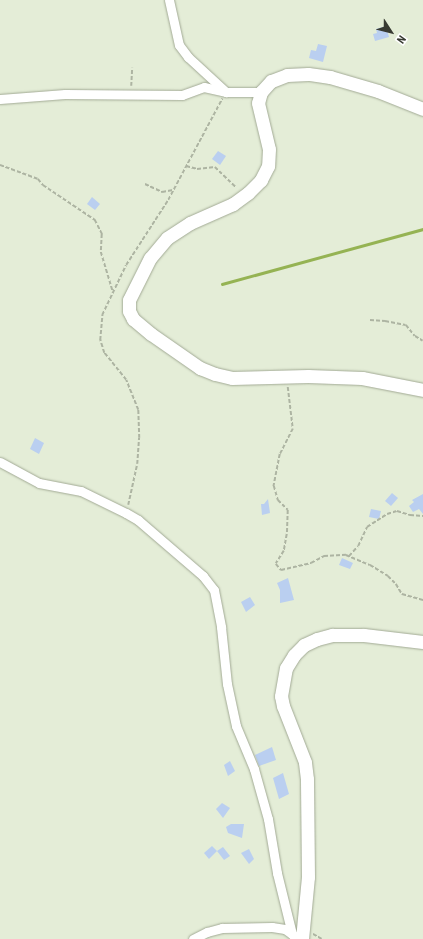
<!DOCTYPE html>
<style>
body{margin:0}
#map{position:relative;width:423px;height:939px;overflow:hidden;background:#e4edd7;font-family:"Roboto Condensed",sans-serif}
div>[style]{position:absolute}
.stream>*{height:2.5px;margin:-1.25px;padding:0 1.25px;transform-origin:1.25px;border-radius:1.25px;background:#95b353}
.building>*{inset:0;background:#bacff0}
.path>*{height:1.5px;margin-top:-0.75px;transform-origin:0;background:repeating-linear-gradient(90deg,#adb4a2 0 4px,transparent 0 6px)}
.roads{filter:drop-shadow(0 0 1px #a2aa95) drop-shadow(0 0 1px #a2aa95)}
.minor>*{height:9px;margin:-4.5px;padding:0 4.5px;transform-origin:4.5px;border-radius:4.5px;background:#fff}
.secondary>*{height:13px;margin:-6.5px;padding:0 6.5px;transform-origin:6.5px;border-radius:6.5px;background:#fff}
span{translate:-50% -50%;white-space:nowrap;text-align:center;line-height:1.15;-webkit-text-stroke:3.5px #fff;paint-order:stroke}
.north{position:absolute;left:371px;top:12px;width:40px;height:40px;-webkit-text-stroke:3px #fff;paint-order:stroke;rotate:126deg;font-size:11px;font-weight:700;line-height:16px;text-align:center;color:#383b32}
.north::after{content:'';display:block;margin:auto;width:14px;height:18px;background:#383b32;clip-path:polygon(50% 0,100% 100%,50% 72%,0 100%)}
</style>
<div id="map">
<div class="stream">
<div style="left:222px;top:284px;width:208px;rotate:-15.3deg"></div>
</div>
<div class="building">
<div style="clip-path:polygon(386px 26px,389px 37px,375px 41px,373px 34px,377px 33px,376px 29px)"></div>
<div style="clip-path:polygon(318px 44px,327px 46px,323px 62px,309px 58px,311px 50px,316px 51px)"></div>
<div style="clip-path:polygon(218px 151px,226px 156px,220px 165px,212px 159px)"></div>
<div style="clip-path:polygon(92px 197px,100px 204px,95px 210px,87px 204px)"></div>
<div style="clip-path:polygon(35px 438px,44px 443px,39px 454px,30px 449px)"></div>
<div style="clip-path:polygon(392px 493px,398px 498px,391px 506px,385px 501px)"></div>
<div style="clip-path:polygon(423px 494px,423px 514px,419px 509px,413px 512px,409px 506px,414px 502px,412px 500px)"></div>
<div style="clip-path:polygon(268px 499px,270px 513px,262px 515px,261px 504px,264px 504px)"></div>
<div style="clip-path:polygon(371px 509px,381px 511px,379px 519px,369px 517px)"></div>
<div style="clip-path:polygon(342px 558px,353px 563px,350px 569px,339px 565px)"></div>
<div style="clip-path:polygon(288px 578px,294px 600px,280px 603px,280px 590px,277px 583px)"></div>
<div style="clip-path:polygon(250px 597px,255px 605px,246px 612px,241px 602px)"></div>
<div style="clip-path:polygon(272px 747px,276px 760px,259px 766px,255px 755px)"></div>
<div style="clip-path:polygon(230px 761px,235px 771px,228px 776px,224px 765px)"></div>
<div style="clip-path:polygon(283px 773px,289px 794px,279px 799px,273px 778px)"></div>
<div style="clip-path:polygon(222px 803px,230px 808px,223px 818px,216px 809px)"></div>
<div style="clip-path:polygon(231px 824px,244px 824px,242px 838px,228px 833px,226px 827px)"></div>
<div style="clip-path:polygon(212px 846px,217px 851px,209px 859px,204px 853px)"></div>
<div style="clip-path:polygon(223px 847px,230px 856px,224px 860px,217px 851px)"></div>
<div style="clip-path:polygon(249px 849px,254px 859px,249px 864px,241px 853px)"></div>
</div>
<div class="path">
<div style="left:131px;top:86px;width:18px;rotate:-87deg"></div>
<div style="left:0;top:165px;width:40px;rotate:20.2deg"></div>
<div style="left:38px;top:179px;width:8px;rotate:50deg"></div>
<div style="left:43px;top:185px;width:63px;rotate:33.9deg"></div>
<div style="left:95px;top:220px;width:16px;rotate:63deg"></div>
<div style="left:102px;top:234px;width:18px;rotate:93deg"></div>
<div style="left:101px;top:252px;width:42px;rotate:73.3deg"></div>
<div style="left:186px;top:166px;width:11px;rotate:15deg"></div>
<div style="left:197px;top:169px;width:18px;rotate:-6deg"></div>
<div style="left:215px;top:167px;width:30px;rotate:44deg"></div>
<div style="left:145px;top:184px;width:19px;rotate:25deg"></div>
<div style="left:162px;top:192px;width:11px;rotate:-10deg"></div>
<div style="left:370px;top:320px;width:15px;rotate:4deg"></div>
<div style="left:385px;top:321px;width:21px;rotate:11deg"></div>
<div style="left:406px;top:325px;width:14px;rotate:51deg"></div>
<div style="left:415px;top:336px;width:9px;rotate:32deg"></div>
<div style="left:288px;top:387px;width:42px;rotate:83.2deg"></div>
<div style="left:293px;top:429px;width:28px;rotate:117deg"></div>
<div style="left:280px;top:454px;width:33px;rotate:101deg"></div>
<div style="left:274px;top:486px;width:15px;rotate:74deg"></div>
<div style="left:278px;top:500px;width:14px;rotate:45deg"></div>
<div style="left:288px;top:510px;width:24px;rotate:92deg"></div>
<div style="left:287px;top:534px;width:17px;rotate:100deg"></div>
<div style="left:284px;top:551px;width:15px;rotate:122deg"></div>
<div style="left:276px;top:564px;width:8px;rotate:50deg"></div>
<div style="left:281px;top:570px;width:31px;rotate:-13deg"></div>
<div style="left:311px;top:563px;width:15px;rotate:-28deg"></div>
<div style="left:324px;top:556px;width:22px;rotate:-3deg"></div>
<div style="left:346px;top:555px;width:26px;rotate:23deg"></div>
<div style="left:370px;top:565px;width:21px;rotate:31deg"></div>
<div style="left:388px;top:576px;width:11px;rotate:45deg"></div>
<div style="left:396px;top:584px;width:12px;rotate:59deg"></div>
<div style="left:402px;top:594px;width:22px;rotate:16deg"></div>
<div style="left:128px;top:505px;width:42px;rotate:-77.6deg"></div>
<div style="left:137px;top:464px;width:26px;rotate:-86deg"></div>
<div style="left:139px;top:438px;width:28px;rotate:-92deg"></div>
<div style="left:138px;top:410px;width:32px;rotate:-112deg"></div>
<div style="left:126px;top:380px;width:35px;rotate:-129deg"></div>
<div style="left:104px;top:353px;width:14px;rotate:-107deg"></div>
<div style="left:100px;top:340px;width:25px;rotate:-85deg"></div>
<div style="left:102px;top:315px;width:55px;rotate:-64.4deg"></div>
<div style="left:126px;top:265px;width:77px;rotate:-57.1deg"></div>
<div style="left:168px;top:200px;width:115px;rotate:-61.9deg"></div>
<div style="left:349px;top:556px;width:13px;rotate:-48deg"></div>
<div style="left:358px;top:546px;width:21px;rotate:-65deg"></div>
<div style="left:367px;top:527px;width:24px;rotate:-33deg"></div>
<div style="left:387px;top:514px;width:10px;rotate:-17deg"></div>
<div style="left:397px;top:511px;width:14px;rotate:17deg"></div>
<div style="left:410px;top:515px;width:13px;rotate:4deg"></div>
<div style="left:313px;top:934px;width:10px;rotate:29deg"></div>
</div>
<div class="roads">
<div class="minor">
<div style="left:169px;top:0;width:46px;rotate:77.5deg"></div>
<div style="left:179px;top:45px;width:15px;rotate:53deg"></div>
<div style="left:188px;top:57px;width:52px;rotate:42.6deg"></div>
<div style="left:226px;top:92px;width:35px"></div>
<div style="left:0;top:99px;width:65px;rotate:-4.4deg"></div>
<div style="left:65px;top:94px;width:117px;rotate:0.5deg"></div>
<div style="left:182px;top:95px;width:23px;rotate:-20deg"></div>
<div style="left:204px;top:87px;width:23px;rotate:13deg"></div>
<div style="left:0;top:462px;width:44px;rotate:28.3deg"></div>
<div style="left:39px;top:483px;width:43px;rotate:10.8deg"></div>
<div style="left:81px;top:491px;width:50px;rotate:26.1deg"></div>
<div style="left:126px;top:513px;width:14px;rotate:30deg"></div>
<div style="left:138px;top:520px;width:86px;rotate:40.7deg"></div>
<div style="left:203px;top:576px;width:18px;rotate:52deg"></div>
<div style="left:214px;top:590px;width:38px;rotate:79deg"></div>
<div style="left:221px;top:627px;width:57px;rotate:84deg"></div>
<div style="left:227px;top:684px;width:43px;rotate:77.9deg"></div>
<div style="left:236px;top:726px;width:47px;rotate:67.3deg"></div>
<div style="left:254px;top:769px;width:52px;rotate:74.4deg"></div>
<div style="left:268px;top:819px;width:55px;rotate:80.5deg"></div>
<div style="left:277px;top:873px;width:63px;rotate:76.2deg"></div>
<div style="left:292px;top:934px;width:7px;rotate:45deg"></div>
<div style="left:193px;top:939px;width:16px;rotate:-27deg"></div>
<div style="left:207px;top:932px;width:16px;rotate:-15deg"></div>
<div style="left:222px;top:928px;width:50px;rotate:-1.1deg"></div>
<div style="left:272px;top:927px;width:13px;rotate:9deg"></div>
<div style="left:285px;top:929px;width:9px;rotate:36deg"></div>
</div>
<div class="secondary">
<div style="left:423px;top:109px;width:48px;rotate:-158.2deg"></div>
<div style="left:378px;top:91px;width:50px;rotate:-163.7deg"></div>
<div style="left:330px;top:77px;width:22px;rotate:-172deg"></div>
<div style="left:308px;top:74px;width:21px;rotate:177deg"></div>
<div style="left:287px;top:75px;width:17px;rotate:159deg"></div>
<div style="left:271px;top:81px;width:15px;rotate:132deg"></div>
<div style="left:261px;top:92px;width:11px;rotate:105deg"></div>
<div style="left:258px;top:103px;width:47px;rotate:76.6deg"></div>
<div style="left:269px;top:149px;width:17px;rotate:93deg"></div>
<div style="left:268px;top:166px;width:16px;rotate:117deg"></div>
<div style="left:261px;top:180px;width:18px;rotate:135deg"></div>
<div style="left:248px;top:193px;width:19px;rotate:144deg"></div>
<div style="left:233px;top:204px;width:47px;rotate:156.2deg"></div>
<div style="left:190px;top:223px;width:27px;rotate:147deg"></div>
<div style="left:167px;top:238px;width:26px;rotate:130deg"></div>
<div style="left:150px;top:258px;width:47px;rotate:116.6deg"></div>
<div style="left:129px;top:300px;width:11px;rotate:90deg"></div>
<div style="left:129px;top:311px;width:9px;rotate:63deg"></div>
<div style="left:133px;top:319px;width:23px;rotate:40deg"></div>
<div style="left:151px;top:334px;width:60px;rotate:34.8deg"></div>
<div style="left:200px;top:368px;width:16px;rotate:22deg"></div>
<div style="left:215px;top:374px;width:17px;rotate:13deg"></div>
<div style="left:232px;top:378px;width:76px;rotate:-1.5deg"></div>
<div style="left:308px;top:376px;width:54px;rotate:2.1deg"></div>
<div style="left:362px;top:378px;width:62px;rotate:11.1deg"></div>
<div style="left:302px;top:939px;width:62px;rotate:-84.5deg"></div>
<div style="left:308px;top:877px;width:98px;rotate:-90.6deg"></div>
<div style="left:307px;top:779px;width:17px;rotate:-97deg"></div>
<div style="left:305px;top:762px;width:60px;rotate:-111.4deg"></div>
<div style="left:283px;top:706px;width:10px;rotate:-101deg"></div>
<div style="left:281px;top:696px;width:28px;rotate:-80deg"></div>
<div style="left:286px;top:668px;width:15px;rotate:-58deg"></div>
<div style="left:294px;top:655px;width:14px;rotate:-45deg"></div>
<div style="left:304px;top:645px;width:14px;rotate:-25deg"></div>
<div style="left:317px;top:639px;width:16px;rotate:-15deg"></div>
<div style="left:332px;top:635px;width:32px"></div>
<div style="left:364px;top:635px;width:59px;rotate:6.8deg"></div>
</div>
</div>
<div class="north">N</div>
</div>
